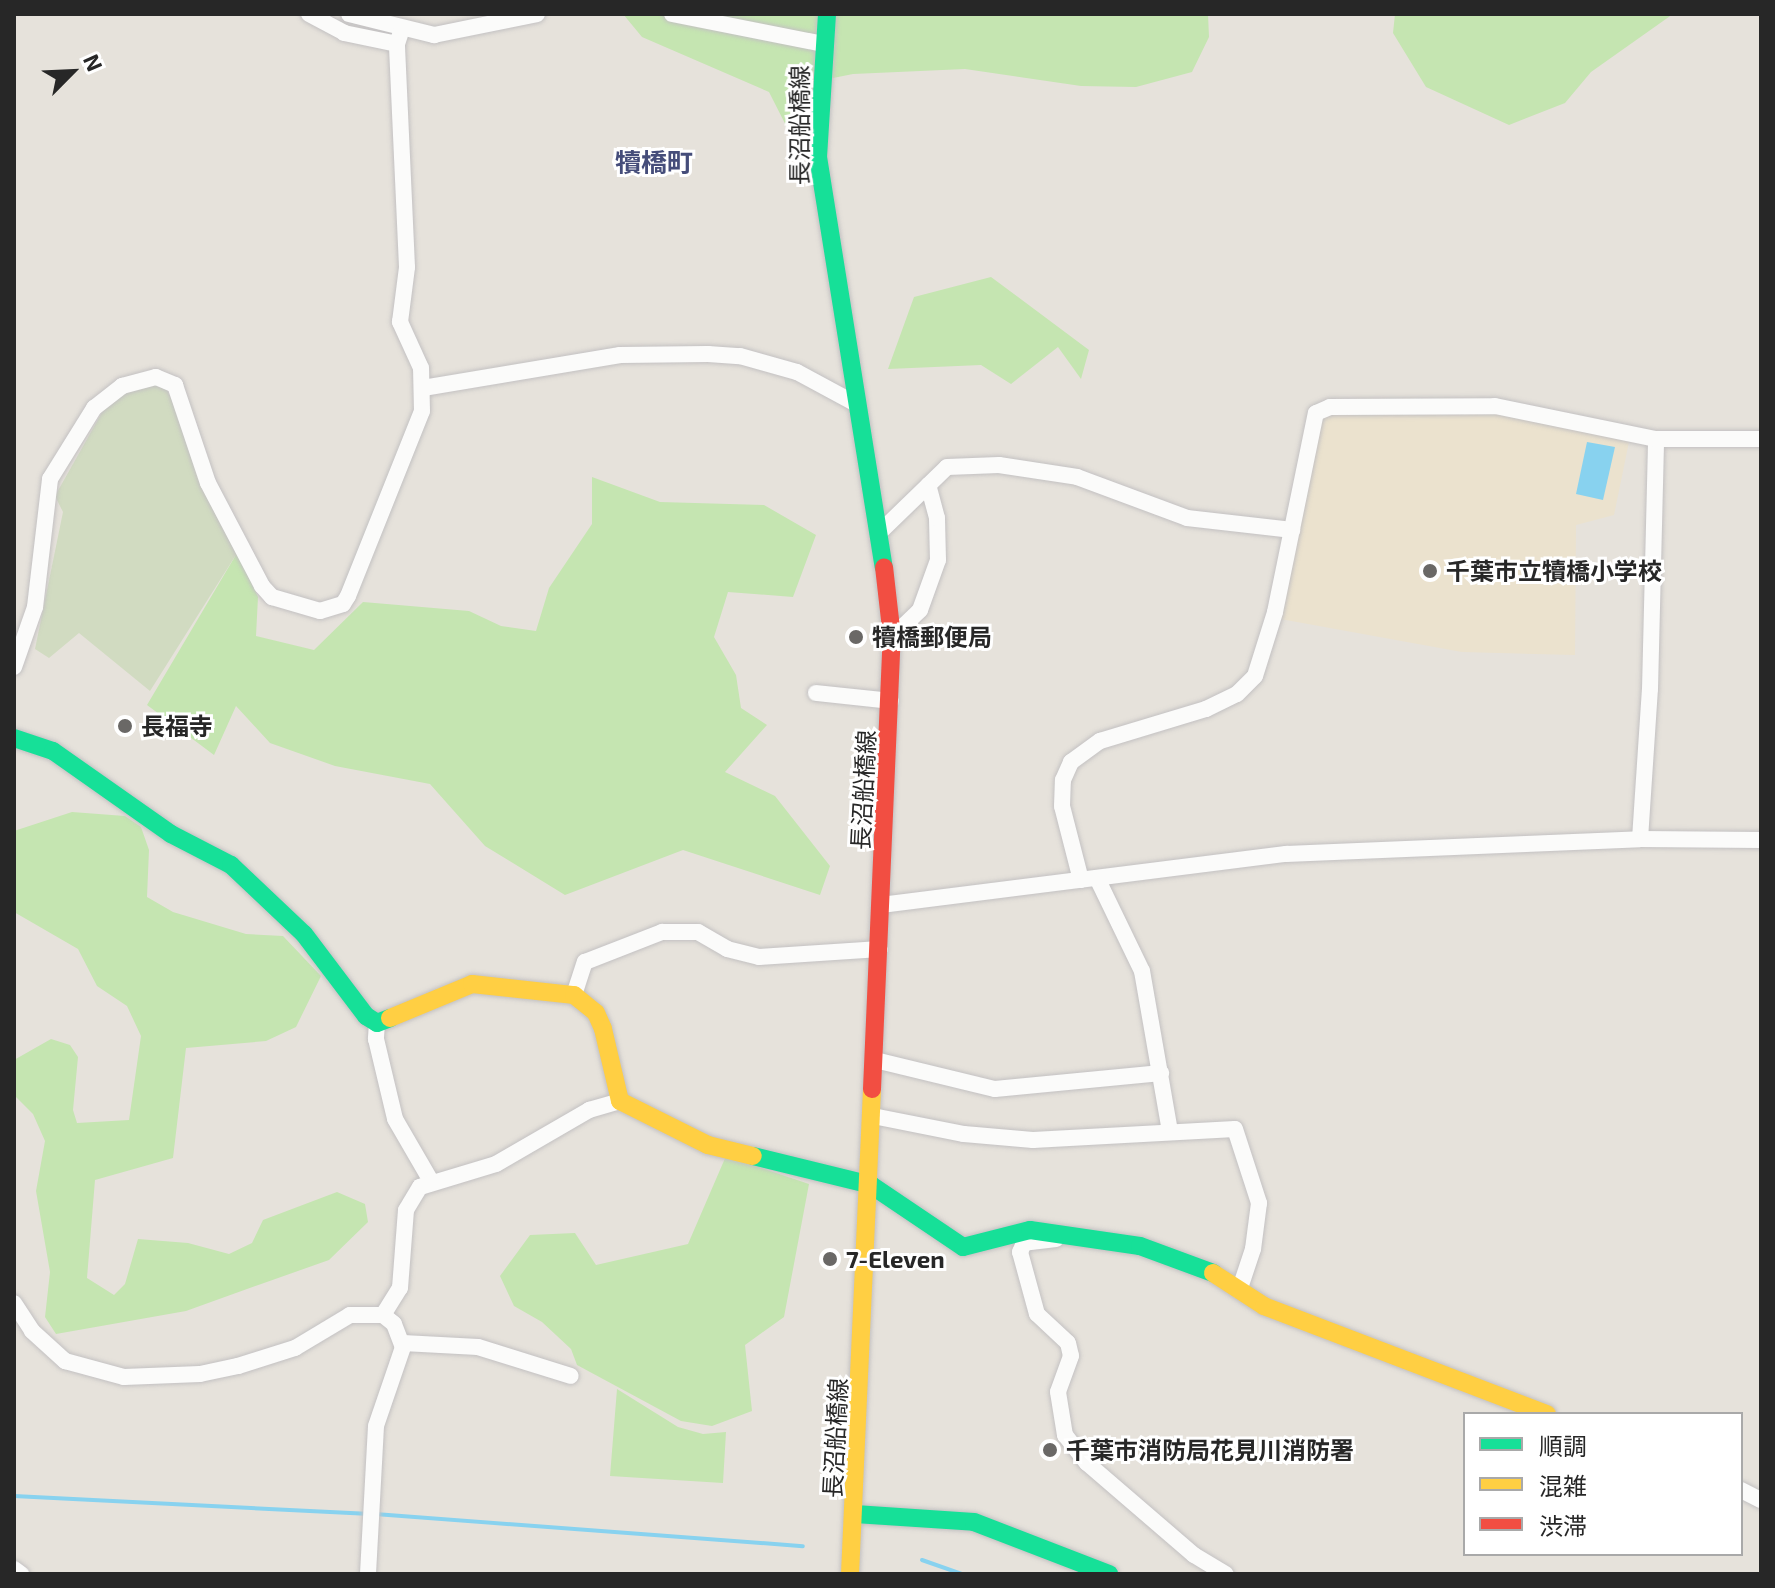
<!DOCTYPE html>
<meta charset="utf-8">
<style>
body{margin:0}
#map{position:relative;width:1775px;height:1588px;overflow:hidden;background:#e6e2db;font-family:"Exo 2","Noto Sans JP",sans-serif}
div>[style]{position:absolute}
.education>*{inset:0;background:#ebe2ce}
.green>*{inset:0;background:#c5e5b1}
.cemetery>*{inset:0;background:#d1dbc1}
.water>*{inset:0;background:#88d2ef}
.stream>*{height:4px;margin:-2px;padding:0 2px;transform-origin:2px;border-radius:2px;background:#88d2ef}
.roads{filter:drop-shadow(0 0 2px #c3c1c2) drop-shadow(0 0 2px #c3c1c2)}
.street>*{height:16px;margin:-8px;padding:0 8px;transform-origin:8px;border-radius:8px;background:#fbfbfa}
.fast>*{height:18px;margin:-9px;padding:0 9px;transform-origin:9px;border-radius:9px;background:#16e098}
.slow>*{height:18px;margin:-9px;padding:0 9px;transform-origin:9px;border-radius:9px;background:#ffcf43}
.jam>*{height:18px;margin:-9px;padding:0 9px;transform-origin:9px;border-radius:9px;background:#f24e42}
.dots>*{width:22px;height:22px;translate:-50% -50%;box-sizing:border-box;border:4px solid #fff;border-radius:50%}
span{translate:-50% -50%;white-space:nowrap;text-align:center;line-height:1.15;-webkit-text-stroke:6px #fff;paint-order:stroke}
.street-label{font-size:24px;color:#272727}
.poi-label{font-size:24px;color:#272727;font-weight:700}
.left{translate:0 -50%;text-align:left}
.neighbourhood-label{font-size:26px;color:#454d7a;font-weight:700}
.frame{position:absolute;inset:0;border:16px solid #272727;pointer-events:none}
.legend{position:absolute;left:1463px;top:1412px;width:280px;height:144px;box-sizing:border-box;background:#fff;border:2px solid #a9a9a9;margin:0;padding:10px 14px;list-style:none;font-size:24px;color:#272727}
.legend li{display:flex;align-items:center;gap:16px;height:40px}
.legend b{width:40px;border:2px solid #a9a9a9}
.north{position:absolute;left:32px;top:32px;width:80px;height:80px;-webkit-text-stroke:6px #fff;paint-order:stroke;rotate:66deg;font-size:22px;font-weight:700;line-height:32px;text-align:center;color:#272727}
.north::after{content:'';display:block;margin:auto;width:28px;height:36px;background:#272727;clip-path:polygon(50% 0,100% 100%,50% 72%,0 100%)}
</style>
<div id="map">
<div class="education">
<div style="clip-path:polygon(1483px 404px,1630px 437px,1614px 515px,1576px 525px,1575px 655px,1462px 652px,1275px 618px,1315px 412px)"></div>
</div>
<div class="green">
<div style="clip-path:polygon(623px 14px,1208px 14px,1209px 37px,1192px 72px,1136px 87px,1081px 86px,965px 69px,853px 74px,808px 83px,804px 161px,769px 92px,642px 37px)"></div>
<div style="clip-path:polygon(1395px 14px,1673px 14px,1591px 72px,1565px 103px,1509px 125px,1426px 87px,1393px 33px)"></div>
<div style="clip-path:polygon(991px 277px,1089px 350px,1081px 379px,1058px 347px,1011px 384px,981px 365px,888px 369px,914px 297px)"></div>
<div style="clip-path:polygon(592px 477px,660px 502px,764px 505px,816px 535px,793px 597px,728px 592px,714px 637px,736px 675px,741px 708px,767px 725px,725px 772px,775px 796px,830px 866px,820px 895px,683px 850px,565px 895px,485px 846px,430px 784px,335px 766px,270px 743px,236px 706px,214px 755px,147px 705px,237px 553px,258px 597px,256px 636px,314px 650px,363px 602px,469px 611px,501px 626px,536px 631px,549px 588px,592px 524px)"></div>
<div style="clip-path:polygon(72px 812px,125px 816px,141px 827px,149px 850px,147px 897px,173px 912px,246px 934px,283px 936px,321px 976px,296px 1027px,266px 1041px,186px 1048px,173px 1158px,95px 1180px,87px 1278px,114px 1295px,125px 1284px,138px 1239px,188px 1243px,229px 1254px,252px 1243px,263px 1220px,337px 1192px,365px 1204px,368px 1222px,329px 1260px,264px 1283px,186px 1311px,56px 1334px,45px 1317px,50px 1272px,36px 1191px,45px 1141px,33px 1114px,14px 1095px,14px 1060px,51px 1039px,70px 1045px,78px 1057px,73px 1110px,77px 1123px,129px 1120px,141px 1036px,127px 1006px,97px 986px,78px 949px,14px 912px,14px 831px)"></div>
<div style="clip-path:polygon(726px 1156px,809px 1184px,784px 1317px,745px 1345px,752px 1411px,712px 1426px,681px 1421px,577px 1365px,571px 1349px,542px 1322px,514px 1306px,500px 1276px,530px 1235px,575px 1233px,596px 1265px,688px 1244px)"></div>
<div style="clip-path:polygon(617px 1389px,678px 1427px,703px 1434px,726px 1432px,723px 1483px,610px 1476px)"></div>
</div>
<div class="cemetery">
<div style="clip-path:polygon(157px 384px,167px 390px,176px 409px,239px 550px,150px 691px,79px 633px,49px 658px,35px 649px,63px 512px,55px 496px,105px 407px,129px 389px)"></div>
</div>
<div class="water">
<div style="clip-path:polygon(1587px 442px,1615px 447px,1603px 500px,1576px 494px)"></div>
</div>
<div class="stream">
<div style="left:14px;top:1496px;width:352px;rotate:2.9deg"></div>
<div style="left:375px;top:1514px;width:429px;rotate:4.3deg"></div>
<div style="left:922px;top:1560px;width:42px;rotate:19.3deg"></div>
</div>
<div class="roads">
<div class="street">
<div style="left:309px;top:14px;width:40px;rotate:28deg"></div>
<div style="left:344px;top:33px;width:54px;rotate:11.7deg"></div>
<div style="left:349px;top:14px;width:88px;rotate:13.9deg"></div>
<div style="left:434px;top:35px;width:105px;rotate:-11.5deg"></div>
<div style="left:672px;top:14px;width:155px;rotate:11.2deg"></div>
<div style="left:423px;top:388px;width:200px;rotate:-9.5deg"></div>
<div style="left:620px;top:355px;width:88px;rotate:-0.7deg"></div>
<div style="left:708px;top:354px;width:32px;rotate:4deg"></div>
<div style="left:740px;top:356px;width:59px;rotate:15.7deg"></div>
<div style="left:797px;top:372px;width:69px;rotate:28.4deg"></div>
<div style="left:880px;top:532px;width:93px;rotate:-44.1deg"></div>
<div style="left:947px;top:467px;width:52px;rotate:-2.2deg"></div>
<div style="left:999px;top:465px;width:79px;rotate:8.7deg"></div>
<div style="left:1077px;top:477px;width:117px;rotate:20.4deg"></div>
<div style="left:1187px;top:518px;width:106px;rotate:6.5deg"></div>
<div style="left:892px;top:637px;width:39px;rotate:-44deg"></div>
<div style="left:920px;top:610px;width:53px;rotate:-70.2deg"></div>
<div style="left:938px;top:560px;width:42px;rotate:-91.4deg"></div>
<div style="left:937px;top:518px;width:34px;rotate:-105deg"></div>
<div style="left:14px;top:667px;width:64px;rotate:-70.7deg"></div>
<div style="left:35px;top:607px;width:129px;rotate:-83.3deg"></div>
<div style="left:50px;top:479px;width:84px;rotate:-58.2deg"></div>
<div style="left:94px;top:408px;width:36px;rotate:-38deg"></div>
<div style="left:122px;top:386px;width:35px;rotate:-15deg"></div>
<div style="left:156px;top:377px;width:21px;rotate:23deg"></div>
<div style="left:175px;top:385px;width:103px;rotate:71.4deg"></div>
<div style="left:208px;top:483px;width:116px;rotate:62.3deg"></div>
<div style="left:262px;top:586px;width:15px;rotate:48deg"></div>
<div style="left:272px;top:597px;width:50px;rotate:16.3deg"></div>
<div style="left:320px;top:611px;width:24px;rotate:-17deg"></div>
<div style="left:343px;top:604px;width:9px;rotate:-58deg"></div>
<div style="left:348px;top:596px;width:199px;rotate:-68.2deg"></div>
<div style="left:422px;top:411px;width:43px;rotate:-91.3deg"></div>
<div style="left:421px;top:368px;width:51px;rotate:-114.5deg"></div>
<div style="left:400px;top:322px;width:55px;rotate:-82.7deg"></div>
<div style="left:407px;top:267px;width:223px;rotate:-92.6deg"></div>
<div style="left:397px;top:44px;width:16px;rotate:-72deg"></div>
<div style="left:816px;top:693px;width:75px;rotate:6.1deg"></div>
<div style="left:1640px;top:839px;width:150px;rotate:-86.2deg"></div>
<div style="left:1650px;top:689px;width:250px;rotate:-88.6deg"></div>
<div style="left:1097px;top:878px;width:103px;rotate:64.2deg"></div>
<div style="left:1142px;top:971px;width:163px;rotate:80.1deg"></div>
<div style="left:1081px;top:880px;width:76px;rotate:-104.4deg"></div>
<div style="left:1062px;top:806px;width:26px;rotate:-88deg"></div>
<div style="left:1063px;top:780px;width:20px;rotate:-66deg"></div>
<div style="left:1071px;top:762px;width:36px;rotate:-36deg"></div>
<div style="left:1100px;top:741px;width:111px;rotate:-16.8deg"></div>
<div style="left:1206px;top:709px;width:34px;rotate:-26deg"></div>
<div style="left:1237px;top:694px;width:25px;rotate:-45deg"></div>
<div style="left:1255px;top:676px;width:67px;rotate:-72.6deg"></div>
<div style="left:1275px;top:612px;width:203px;rotate:-78.4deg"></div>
<div style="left:1316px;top:413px;width:15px;rotate:-23deg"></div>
<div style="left:1330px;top:407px;width:165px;rotate:-0.3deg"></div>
<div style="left:1495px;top:406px;width:164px;rotate:11.6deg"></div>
<div style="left:1656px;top:439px;width:105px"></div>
<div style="left:881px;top:905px;width:408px;rotate:-7.2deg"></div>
<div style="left:1286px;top:854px;width:354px;rotate:-2.4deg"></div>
<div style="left:1640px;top:839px;width:121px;rotate:0.5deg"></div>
<div style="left:574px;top:995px;width:35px;rotate:-72deg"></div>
<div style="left:585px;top:962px;width:83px;rotate:-21.3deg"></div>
<div style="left:662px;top:932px;width:36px"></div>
<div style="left:698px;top:932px;width:34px;rotate:30deg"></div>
<div style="left:727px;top:949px;width:33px;rotate:14deg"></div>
<div style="left:759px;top:957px;width:121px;rotate:-3.8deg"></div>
<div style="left:377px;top:1023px;width:16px;rotate:94deg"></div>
<div style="left:376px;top:1039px;width:82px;rotate:76.6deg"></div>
<div style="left:395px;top:1119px;width:72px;rotate:59.9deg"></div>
<div style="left:875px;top:1060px;width:123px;rotate:13.6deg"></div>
<div style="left:995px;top:1089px;width:167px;rotate:-5.5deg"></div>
<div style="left:873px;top:1116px;width:93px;rotate:11.2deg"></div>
<div style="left:964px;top:1134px;width:69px;rotate:5deg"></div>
<div style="left:1033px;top:1140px;width:202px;rotate:-3.1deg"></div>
<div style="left:1235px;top:1129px;width:78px;rotate:72deg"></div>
<div style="left:1259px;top:1203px;width:46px;rotate:97.4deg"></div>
<div style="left:1253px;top:1249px;width:44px;rotate:108.4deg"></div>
<div style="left:1056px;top:1239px;width:32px;rotate:173deg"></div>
<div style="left:1024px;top:1243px;width:10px;rotate:114deg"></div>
<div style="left:1020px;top:1252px;width:64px;rotate:74.7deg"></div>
<div style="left:1037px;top:1314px;width:42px;rotate:43.1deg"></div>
<div style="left:1068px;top:1343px;width:13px;rotate:77deg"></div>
<div style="left:1071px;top:1356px;width:38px;rotate:110deg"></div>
<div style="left:1058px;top:1392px;width:44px;rotate:80.8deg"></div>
<div style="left:1065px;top:1435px;width:36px;rotate:52deg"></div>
<div style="left:1087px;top:1463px;width:141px;rotate:40.7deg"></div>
<div style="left:1194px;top:1555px;width:37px;rotate:31deg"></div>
<div style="left:14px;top:1303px;width:33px;rotate:57deg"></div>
<div style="left:32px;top:1331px;width:45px;rotate:42.3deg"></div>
<div style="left:65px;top:1361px;width:61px;rotate:15.2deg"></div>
<div style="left:124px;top:1377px;width:76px;rotate:-2.3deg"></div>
<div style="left:200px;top:1374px;width:39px;rotate:-12deg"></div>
<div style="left:238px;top:1366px;width:60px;rotate:-17.5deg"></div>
<div style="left:295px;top:1348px;width:64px;rotate:-31deg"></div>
<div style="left:350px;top:1315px;width:33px"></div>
<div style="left:383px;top:1315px;width:14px;rotate:39deg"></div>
<div style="left:394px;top:1324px;width:25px;rotate:69deg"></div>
<div style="left:403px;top:1347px;width:83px;rotate:108.9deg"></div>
<div style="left:376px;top:1426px;width:148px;rotate:93.1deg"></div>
<div style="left:383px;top:1315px;width:32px;rotate:-58deg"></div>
<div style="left:400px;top:1288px;width:78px;rotate:-85.6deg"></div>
<div style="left:406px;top:1210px;width:27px;rotate:-59deg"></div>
<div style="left:420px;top:1187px;width:79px;rotate:-16.8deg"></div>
<div style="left:496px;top:1164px;width:108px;rotate:-30.1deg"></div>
<div style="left:589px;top:1110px;width:32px;rotate:-16deg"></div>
<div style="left:403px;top:1343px;width:75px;rotate:3.1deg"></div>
<div style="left:478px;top:1347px;width:97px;rotate:17.3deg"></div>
<div style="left:1741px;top:1490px;width:22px;rotate:27deg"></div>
<div style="left:14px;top:1569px;width:9px;rotate:36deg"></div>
</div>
<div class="fast">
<div style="left:827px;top:14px;width:143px;rotate:93.6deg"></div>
<div style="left:818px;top:157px;width:415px;rotate:80.9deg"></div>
<div style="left:14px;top:738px;width:41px;rotate:18.4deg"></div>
<div style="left:53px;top:751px;width:144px;rotate:35.1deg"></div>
<div style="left:171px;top:834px;width:68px;rotate:27.3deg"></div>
<div style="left:231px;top:865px;width:100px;rotate:43.4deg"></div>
<div style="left:304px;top:934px;width:103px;rotate:52.9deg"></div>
<div style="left:366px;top:1016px;width:13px;rotate:32deg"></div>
<div style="left:377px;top:1023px;width:14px;rotate:-21deg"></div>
<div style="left:753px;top:1156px;width:122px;rotate:13.8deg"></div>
<div style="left:871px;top:1185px;width:111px;rotate:34deg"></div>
<div style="left:963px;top:1247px;width:69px;rotate:-14.2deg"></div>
<div style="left:1030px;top:1230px;width:111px;rotate:8.3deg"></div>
<div style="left:1140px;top:1246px;width:78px;rotate:20.3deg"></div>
<div style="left:855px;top:1514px;width:119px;rotate:3.8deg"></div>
<div style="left:974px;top:1522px;width:145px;rotate:21.1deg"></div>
</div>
<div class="slow">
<div style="left:390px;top:1018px;width:89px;rotate:-22.5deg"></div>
<div style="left:472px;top:984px;width:103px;rotate:6.2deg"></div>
<div style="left:574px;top:995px;width:28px;rotate:39deg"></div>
<div style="left:596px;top:1013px;width:17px;rotate:66deg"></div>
<div style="left:603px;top:1029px;width:74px;rotate:76.7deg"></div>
<div style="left:620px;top:1101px;width:98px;rotate:26.6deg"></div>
<div style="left:708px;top:1145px;width:46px;rotate:13.7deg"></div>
<div style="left:1213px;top:1273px;width:61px;rotate:32.9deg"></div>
<div style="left:1264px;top:1306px;width:303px;rotate:20.9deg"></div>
<div style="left:850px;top:1574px;width:485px;rotate:-87.4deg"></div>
</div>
<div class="jam">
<div style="left:872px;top:1089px;width:452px;rotate:-87.5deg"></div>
<div style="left:892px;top:637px;width:70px;rotate:-96.5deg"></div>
</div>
</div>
<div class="dots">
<div style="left:1430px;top:571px;background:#6a6866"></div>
<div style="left:856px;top:637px;background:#6a6866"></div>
<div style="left:125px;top:726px;background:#6a6866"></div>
<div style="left:830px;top:1259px;background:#6a6866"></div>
<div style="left:1050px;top:1450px;background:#6a6866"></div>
</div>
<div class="street-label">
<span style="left:799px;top:125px;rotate:-90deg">長沼船橋線</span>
<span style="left:863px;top:790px;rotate:-87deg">長沼船橋線</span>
<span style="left:835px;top:1438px;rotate:-87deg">長沼船橋線</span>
</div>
<div class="poi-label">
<span class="left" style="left:1446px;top:571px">千葉市立犢橋小学校</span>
<span class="left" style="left:872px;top:637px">犢橋郵便局</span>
<span class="left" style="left:141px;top:726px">長福寺</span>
<span class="left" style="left:846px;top:1259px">7-Eleven</span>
<span class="left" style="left:1066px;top:1450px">千葉市消防局花見川消防署</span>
</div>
<div class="neighbourhood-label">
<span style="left:654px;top:162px">犢橋町</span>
</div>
<div class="frame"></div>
<ul class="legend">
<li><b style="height:10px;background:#16e098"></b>順調</li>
<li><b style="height:10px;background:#ffcf43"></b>混雑</li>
<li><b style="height:10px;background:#f24e42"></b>渋滞</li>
</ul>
<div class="north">N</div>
</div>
